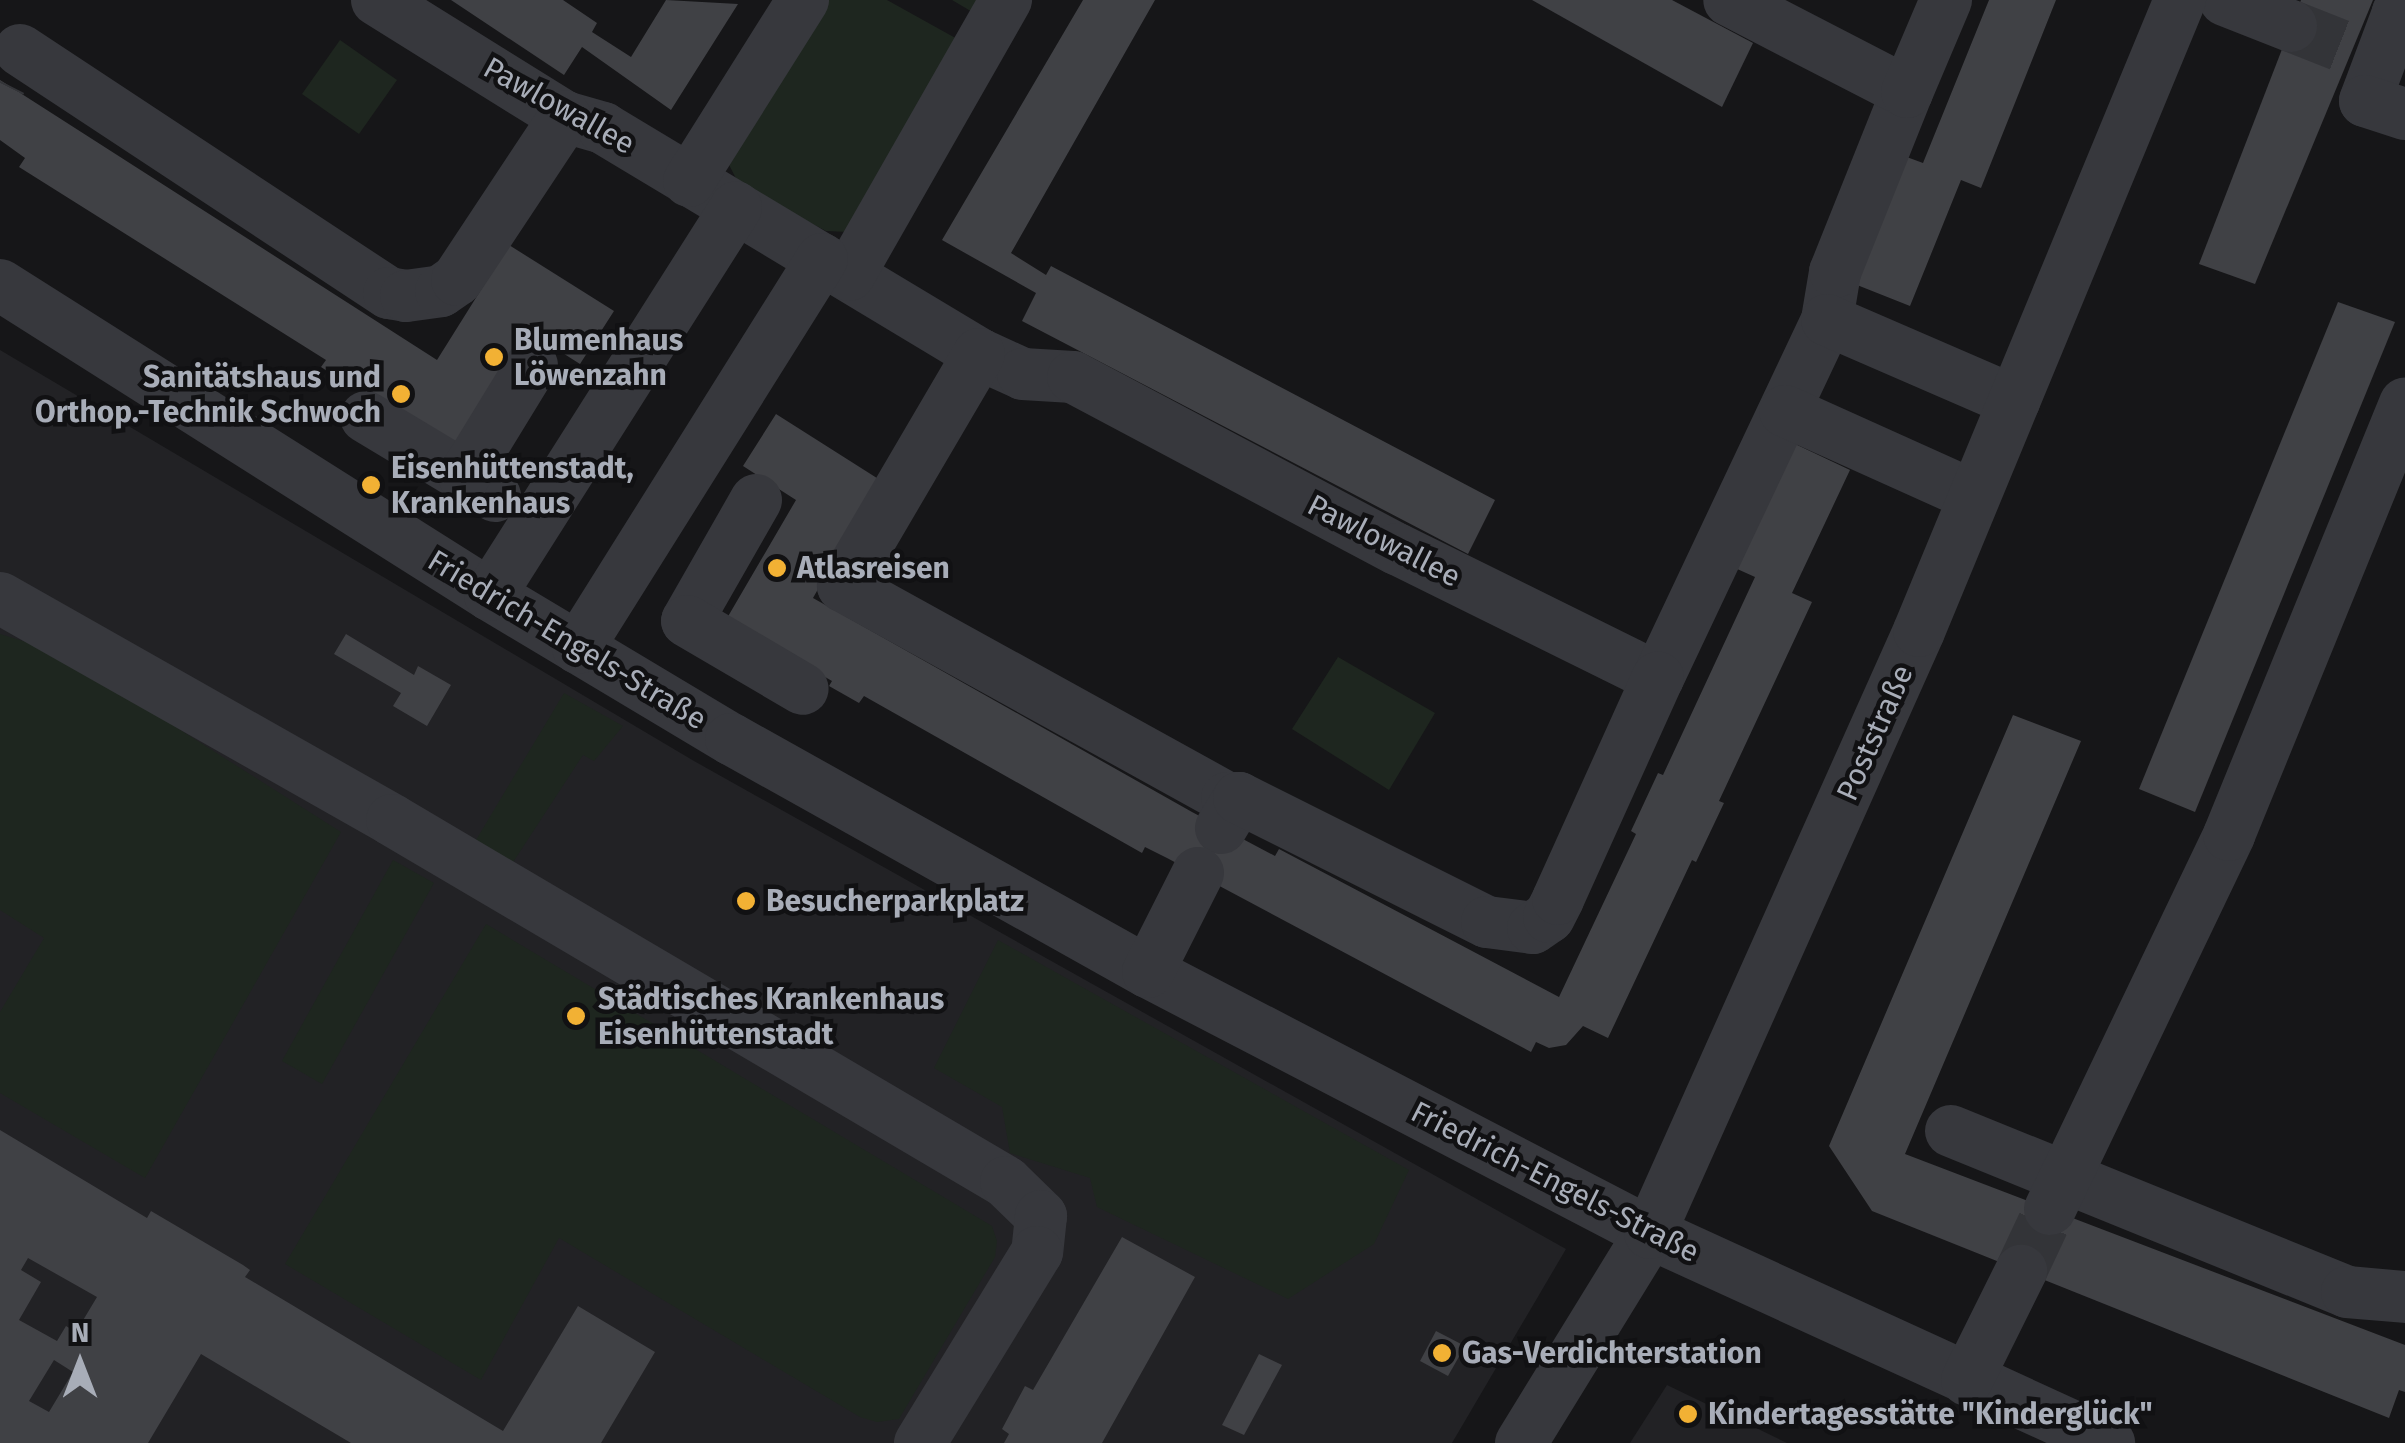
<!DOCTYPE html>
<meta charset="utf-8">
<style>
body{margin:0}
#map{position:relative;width:2405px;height:1443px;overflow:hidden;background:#161618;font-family:"Fira Sans",sans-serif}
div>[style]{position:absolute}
.built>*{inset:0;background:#222225}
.green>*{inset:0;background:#1e261f}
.building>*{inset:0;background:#404145}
.minor-tunnel>*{height:52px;margin-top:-26px;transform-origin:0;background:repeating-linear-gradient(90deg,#333438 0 52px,transparent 0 78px)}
.minor>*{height:52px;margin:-26px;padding:0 26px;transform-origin:26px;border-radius:26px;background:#37383d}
.dots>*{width:28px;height:28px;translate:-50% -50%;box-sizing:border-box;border:5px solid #111113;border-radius:50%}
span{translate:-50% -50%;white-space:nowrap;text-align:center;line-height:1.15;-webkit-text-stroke:9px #111113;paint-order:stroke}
.street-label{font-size:30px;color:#a8adb8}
.poi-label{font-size:30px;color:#a8adb8;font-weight:700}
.left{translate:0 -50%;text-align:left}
.right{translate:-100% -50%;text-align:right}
.north{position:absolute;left:30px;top:1313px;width:100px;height:100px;-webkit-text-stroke:8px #111113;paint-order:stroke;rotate:0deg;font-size:28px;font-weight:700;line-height:40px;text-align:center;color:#a8adb8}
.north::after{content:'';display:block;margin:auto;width:35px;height:45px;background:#a8adb8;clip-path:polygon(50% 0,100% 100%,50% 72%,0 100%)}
</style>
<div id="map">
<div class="built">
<div style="clip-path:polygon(0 350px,694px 761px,1566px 1249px,1452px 1443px,0 1443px)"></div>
<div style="clip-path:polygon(1667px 1385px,1787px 1443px,1630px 1443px)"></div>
</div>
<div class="green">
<div style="clip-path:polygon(819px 0,887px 0,959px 40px,974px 13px,952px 0,987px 0,849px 232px,826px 231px,740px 186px,727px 161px)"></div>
<div style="clip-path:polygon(340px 40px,397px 80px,359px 134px,302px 94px)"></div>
<div style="clip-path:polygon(0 634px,56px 651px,341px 832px,145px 1178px,0 1093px,0 1012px,44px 938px,0 910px)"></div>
<div style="clip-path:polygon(1338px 657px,1435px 713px,1389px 790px,1292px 729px)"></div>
<div style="clip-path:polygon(564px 693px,623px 726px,594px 761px,583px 755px,508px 870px,473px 845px)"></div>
<div style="clip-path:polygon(393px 860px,434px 883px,322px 1084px,282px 1061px)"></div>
<div style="clip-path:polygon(486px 924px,992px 1226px,997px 1241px,995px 1257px,899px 1419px,877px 1422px,860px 1417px,559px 1238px,481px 1380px,285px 1264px)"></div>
<div style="clip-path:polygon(998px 940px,1409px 1170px,1374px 1244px,1288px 1299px,1097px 1207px,1090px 1178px,1010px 1153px,1002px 1107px,934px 1068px)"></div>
</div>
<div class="building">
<div style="clip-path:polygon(451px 0,563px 0,597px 23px,592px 32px,631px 57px,666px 0,738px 4px,671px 110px,582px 47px,564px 75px)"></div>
<div style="clip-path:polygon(1083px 0,1155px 0,1011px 253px,1046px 275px,1051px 266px,1495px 500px,1468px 554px,1022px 321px,1036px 293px,942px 240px)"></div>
<div style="clip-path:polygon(1532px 0,1672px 0,1753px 43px,1722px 107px)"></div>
<div style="clip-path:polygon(1989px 0,2056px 0,1981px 188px,1961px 180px,1910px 306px,1852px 283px,1904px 156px,1923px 163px)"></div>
<div style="clip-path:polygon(2301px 0,2373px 0,2255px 284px,2199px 264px)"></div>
<div style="clip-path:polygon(0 80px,437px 360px,509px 245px,614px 311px,580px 364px,528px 331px,454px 452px,428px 428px,353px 381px,350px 386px,321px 367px,326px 360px,19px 167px,25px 158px,0 140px)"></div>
<div style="clip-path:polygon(2338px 302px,2395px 322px,2195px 812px,2139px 789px)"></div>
<div style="clip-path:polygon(776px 414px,880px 480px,813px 598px,1192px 812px,1275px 856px,1279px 849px,1559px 997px,1636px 834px,1631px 831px,1658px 773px,1663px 775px,1755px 577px,1735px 568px,1793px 443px,1850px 470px,1792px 593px,1812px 602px,1719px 801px,1724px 803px,1696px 862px,1692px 860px,1608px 1038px,1583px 1026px,1566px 1045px,1549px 1048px,1536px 1042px,1531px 1052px,1167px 858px,1145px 847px,1142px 853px,864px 696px,859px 703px,829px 686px,832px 681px,756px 637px,723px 625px,796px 500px,743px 466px)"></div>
<div style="clip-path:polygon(346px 634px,414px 675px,418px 666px,451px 685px,427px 726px,393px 706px,401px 693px,334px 654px)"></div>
<div style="clip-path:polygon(2013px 715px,2081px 741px,1905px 1154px,2405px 1345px,2405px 1392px,2399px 1390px,2389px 1418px,1872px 1211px,1829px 1146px)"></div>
<div style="clip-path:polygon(evenodd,0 1130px,147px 1218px,151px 1211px,243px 1265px,250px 1270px,245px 1277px,503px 1431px,578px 1306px,655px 1352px,601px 1443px,351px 1443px,201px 1354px,148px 1443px,0 1443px,0 1130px,28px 1258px,97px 1297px,76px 1332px,66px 1326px,57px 1341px,19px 1320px,41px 1282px,21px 1270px,28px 1258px,0 1130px,54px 1360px,73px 1372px,49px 1412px,29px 1401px,54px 1360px)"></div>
<div style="clip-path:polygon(1122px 1237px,1195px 1277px,1102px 1443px,1004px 1443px,1009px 1434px,1002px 1429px,1025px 1386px,1033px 1390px)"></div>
<div style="clip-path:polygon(1436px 1331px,1465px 1346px,1448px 1376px,1420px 1361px)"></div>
<div style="clip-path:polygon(1259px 1354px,1282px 1365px,1244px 1435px,1222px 1425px)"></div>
</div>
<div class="minor-tunnel">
<div style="left:2291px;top:26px;width:66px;rotate:21.5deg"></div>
<div style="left:0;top:83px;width:2px;rotate:-63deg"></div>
<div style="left:2021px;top:1271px;width:68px;rotate:-64.9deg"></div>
</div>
<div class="minor">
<div style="left:377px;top:0;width:221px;rotate:31.9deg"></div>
<div style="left:565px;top:117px;width:40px;rotate:16deg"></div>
<div style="left:603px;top:128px;width:439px;rotate:31deg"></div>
<div style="left:979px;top:354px;width:48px;rotate:24.4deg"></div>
<div style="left:1023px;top:374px;width:50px;rotate:3.4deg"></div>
<div style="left:1073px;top:377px;width:367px;rotate:28deg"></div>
<div style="left:1397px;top:549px;width:291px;rotate:26.3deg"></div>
<div style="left:1658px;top:678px;width:396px;rotate:-64.7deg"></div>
<div style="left:1827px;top:320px;width:49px;rotate:-80.5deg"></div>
<div style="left:1835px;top:272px;width:194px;rotate:-68.2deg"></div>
<div style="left:1907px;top:92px;width:200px;rotate:-152.7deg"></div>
<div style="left:2225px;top:0;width:71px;rotate:21.5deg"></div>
<div style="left:2405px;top:16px;width:8px;rotate:-157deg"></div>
<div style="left:2398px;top:13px;width:94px;rotate:110.6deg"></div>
<div style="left:2365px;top:101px;width:42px;rotate:18deg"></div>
<div style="left:20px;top:50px;width:442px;rotate:33.4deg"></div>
<div style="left:389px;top:293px;width:17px;rotate:10deg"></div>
<div style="left:406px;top:296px;width:35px;rotate:-8deg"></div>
<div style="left:441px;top:291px;width:19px;rotate:-35deg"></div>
<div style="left:457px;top:280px;width:196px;rotate:-56.5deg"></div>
<div style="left:1907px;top:92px;width:100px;rotate:-67deg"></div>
<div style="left:689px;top:181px;width:214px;rotate:-57.8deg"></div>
<div style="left:849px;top:275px;width:317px;rotate:-60.3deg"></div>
<div style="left:0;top:285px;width:580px;rotate:32.32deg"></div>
<div style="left:490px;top:595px;width:281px;rotate:30.9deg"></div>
<div style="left:731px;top:739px;width:478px;rotate:29.2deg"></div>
<div style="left:1148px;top:972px;width:566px;rotate:27.47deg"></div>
<div style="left:1650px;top:1233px;width:505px;rotate:24.58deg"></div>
<div style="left:1827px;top:320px;width:204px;rotate:23.4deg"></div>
<div style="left:979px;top:354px;width:269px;rotate:120.4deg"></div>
<div style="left:843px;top:586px;width:439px;rotate:28.9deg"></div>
<div style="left:1227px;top:798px;width:12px"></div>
<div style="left:1239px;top:798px;width:35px;rotate:121deg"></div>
<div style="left:1785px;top:411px;width:207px;rotate:24.2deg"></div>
<div style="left:366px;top:417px;width:114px;rotate:31deg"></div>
<div style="left:495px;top:496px;width:37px;rotate:-147deg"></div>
<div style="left:464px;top:476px;width:130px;rotate:-58.5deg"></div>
<div style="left:756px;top:500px;width:139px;rotate:119.7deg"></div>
<div style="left:687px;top:621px;width:134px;rotate:30.4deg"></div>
<div style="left:490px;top:595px;width:459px;rotate:-57.6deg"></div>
<div style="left:0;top:598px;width:450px;rotate:29.5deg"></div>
<div style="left:392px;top:820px;width:713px;rotate:30.52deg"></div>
<div style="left:1006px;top:1182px;width:49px;rotate:44.2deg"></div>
<div style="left:1041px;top:1216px;width:36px;rotate:96deg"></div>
<div style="left:1037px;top:1252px;width:224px;rotate:121.5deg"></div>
<div style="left:578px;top:648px;width:459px;rotate:-57.9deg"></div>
<div style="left:1239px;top:798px;width:277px;rotate:26.6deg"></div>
<div style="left:1487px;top:922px;width:46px;rotate:7.4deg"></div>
<div style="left:1533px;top:928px;width:19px;rotate:-35deg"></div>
<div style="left:1549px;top:917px;width:20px;rotate:-63deg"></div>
<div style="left:1558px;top:899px;width:243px;rotate:-65.7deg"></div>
<div style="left:1148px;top:972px;width:111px;rotate:-63.2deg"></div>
<div style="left:1951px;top:1131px;width:427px;rotate:22.1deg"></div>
<div style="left:2347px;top:1292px;width:58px;rotate:4.9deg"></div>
<div style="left:2050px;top:1209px;width:415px;rotate:-64.4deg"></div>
<div style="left:2229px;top:835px;width:466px;rotate:-67.8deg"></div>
<div style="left:1967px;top:1380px;width:122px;rotate:-63.6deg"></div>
<div style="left:1521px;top:1443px;width:246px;rotate:-58.4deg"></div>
<div style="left:1650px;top:1233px;width:659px;rotate:-65.92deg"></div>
<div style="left:1919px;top:631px;width:683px;rotate:-67.53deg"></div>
</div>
<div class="dots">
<div style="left:494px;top:357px;background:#f2b134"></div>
<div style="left:401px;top:394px;background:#f2b134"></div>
<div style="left:371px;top:485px;background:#f2b134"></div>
<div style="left:777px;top:568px;background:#f2b134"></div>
<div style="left:746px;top:901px;background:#f2b134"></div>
<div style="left:576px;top:1016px;background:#f2b134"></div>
<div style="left:1442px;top:1353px;background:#f2b134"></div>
<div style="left:1688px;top:1414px;background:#f2b134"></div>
</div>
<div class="street-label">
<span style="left:559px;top:106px;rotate:29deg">Pawlowallee</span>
<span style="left:1384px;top:541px;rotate:27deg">Pawlowallee</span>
<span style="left:567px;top:640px;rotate:31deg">Friedrich-Engels-Straße</span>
<span style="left:1875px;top:733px;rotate:-66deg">Poststraße</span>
<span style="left:1555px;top:1182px;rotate:27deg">Friedrich-Engels-Straße</span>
</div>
<div class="poi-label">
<span class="left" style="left:514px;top:357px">Blumenhaus<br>Löwenzahn</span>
<span class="right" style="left:381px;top:394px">Sanitätshaus und<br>Orthop.-Technik Schwoch</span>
<span class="left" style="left:391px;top:485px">Eisenhüttenstadt,<br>Krankenhaus</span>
<span class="left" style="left:797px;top:568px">Atlasreisen</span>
<span class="left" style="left:766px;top:901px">Besucherparkplatz</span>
<span class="left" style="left:598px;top:1016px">Städtisches Krankenhaus<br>Eisenhüttenstadt</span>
<span class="left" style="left:1462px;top:1353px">Gas-Verdichterstation</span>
<span class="left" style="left:1708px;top:1414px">Kindertagesstätte "Kinderglück"</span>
</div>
<div class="north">N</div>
</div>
